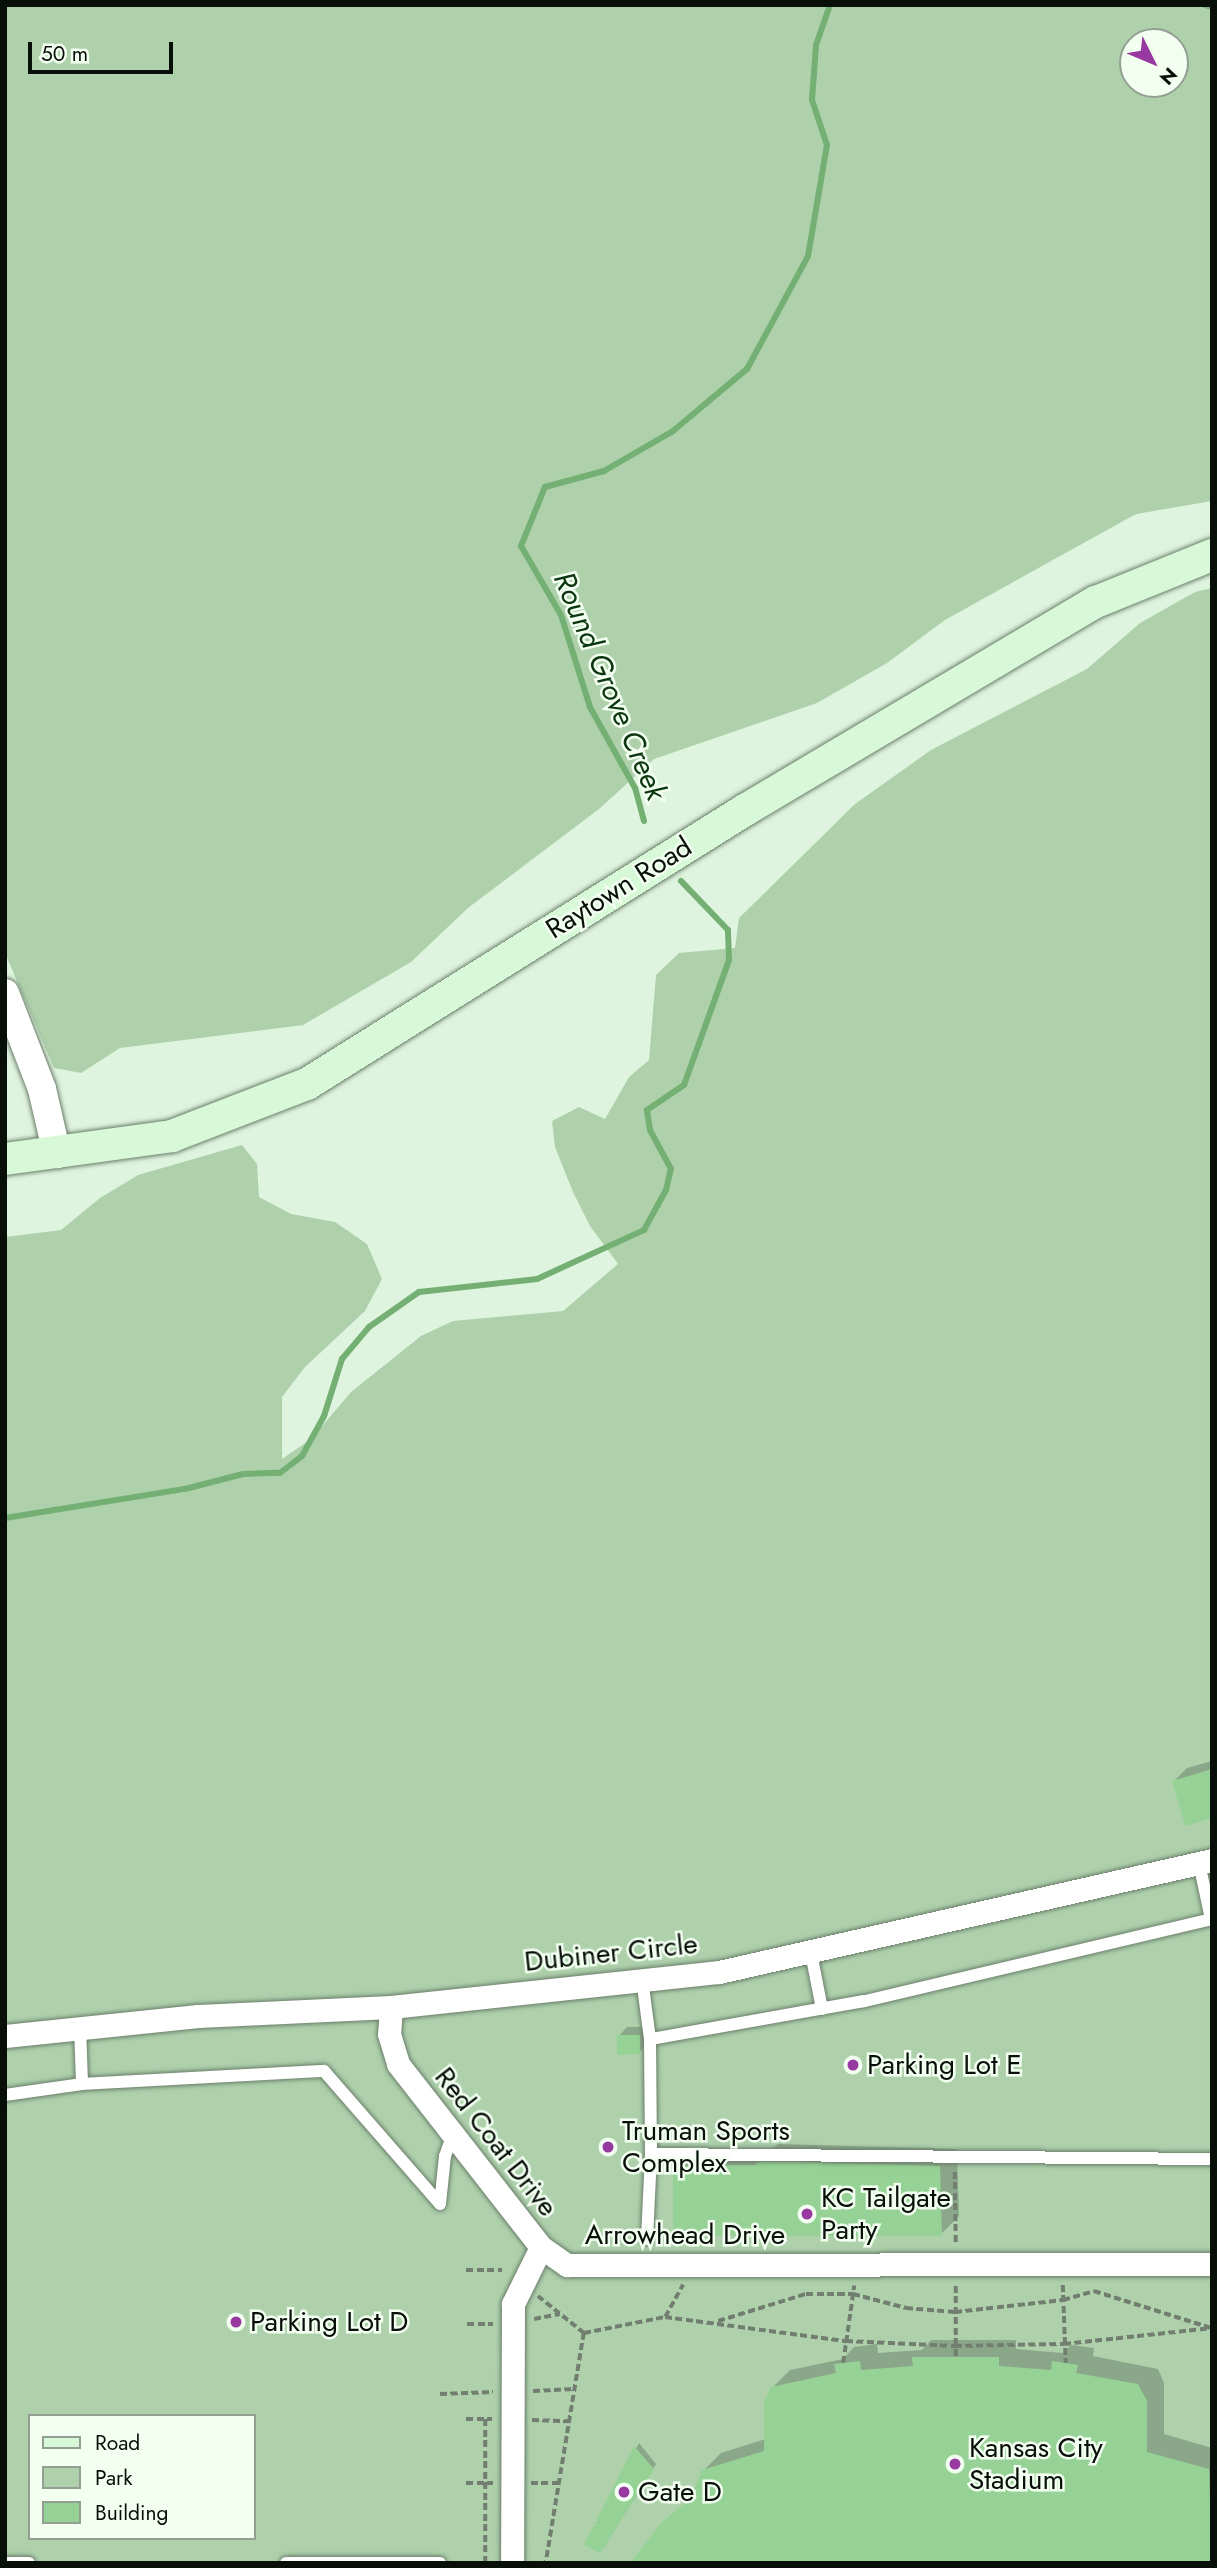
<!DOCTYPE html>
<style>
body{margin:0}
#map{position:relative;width:1217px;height:2568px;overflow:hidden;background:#dff4de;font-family:Jost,sans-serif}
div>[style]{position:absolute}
.green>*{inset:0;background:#aed1ac}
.shadow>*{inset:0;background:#0003}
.stream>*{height:6px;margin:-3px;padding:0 3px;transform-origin:3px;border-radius:3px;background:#74af74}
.building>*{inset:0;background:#96d295}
.path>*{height:3.5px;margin-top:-1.75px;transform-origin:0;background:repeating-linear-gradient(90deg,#717e70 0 7px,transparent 0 10.5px)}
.roads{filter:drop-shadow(0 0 2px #6b7e6a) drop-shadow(0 0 2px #6b7e6a)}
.service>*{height:12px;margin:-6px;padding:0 6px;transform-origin:6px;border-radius:6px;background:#fff}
.minor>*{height:23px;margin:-11.5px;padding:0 11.5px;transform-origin:11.5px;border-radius:11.5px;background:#fff}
.tertiary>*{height:28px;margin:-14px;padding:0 14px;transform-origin:14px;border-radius:14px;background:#fff}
.secondary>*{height:32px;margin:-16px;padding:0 16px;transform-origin:16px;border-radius:16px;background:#d8f9d8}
.dots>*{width:19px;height:19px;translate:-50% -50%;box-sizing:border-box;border:4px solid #f2fff1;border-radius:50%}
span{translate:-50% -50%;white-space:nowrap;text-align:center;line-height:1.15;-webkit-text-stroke:5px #f2fff1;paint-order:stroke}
.street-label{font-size:28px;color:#080f08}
.poi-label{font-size:28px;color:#080f08}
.left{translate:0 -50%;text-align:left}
.water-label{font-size:30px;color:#0b360e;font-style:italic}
.frame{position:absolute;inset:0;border:7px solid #080f08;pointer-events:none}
.legend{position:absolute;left:28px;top:2414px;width:228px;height:126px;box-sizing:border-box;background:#f2fff1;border:2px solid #949f94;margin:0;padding:9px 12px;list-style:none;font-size:21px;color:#080f08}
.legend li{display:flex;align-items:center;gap:14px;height:35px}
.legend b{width:35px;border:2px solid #949f94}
.north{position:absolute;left:1119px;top:28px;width:70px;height:70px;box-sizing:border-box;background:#f2fff1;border:2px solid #949f94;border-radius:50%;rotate:133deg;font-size:19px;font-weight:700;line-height:28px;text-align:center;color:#080f08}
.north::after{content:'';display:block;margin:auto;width:24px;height:32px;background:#9839a1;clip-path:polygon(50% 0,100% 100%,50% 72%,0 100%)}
.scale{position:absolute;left:28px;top:42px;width:145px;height:32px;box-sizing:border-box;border:4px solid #080f08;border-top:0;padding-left:9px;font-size:21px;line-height:24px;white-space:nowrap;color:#080f08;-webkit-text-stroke:5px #f2fff1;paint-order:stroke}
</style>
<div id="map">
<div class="green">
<div style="clip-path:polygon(evenodd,5px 5px,1212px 5px,1212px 501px,1136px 514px,945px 620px,887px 663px,817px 703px,654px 759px,599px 809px,468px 908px,411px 962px,303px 1025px,120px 1048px,81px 1073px,54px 1068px,5px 953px,5px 5px,1133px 42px,1175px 42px,1175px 84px,1133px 84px,1133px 42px)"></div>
<div style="clip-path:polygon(evenodd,1212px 588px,1212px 2563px,5px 2563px,5px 1237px,61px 1230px,100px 1198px,138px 1175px,242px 1145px,257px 1164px,259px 1197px,291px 1214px,335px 1222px,367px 1244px,382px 1279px,365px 1311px,305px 1367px,282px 1397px,282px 1459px,311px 1439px,351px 1392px,421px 1336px,453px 1321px,563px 1311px,618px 1264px,590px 1226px,573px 1192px,555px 1147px,552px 1121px,579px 1107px,605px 1119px,629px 1077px,649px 1060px,656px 975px,679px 953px,735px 948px,739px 918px,855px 804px,931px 750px,1087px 669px,1140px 623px,1195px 592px,1212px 588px,30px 2416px,254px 2416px,254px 2538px,30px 2538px,30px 2416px)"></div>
</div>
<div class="shadow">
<div style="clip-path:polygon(1212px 1761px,1212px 1817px,1174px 1781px,1187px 1768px)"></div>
<div style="clip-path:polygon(627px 2027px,647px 2027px,648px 2044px,639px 2052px,619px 2036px)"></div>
<div style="clip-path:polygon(778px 2144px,957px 2149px,959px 2216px,941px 2234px,675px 2166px,692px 2149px,773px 2148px)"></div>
<div style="clip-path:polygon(931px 2340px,1016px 2340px,1016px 2349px,1063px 2353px,1071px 2345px,1094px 2348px,1093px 2356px,1158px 2369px,1164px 2383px,1164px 2434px,1212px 2448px,1212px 2563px,632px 2563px,646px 2542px,693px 2497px,703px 2471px,721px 2453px,766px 2439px,772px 2388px,790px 2370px,843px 2359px,854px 2347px,877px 2344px,878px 2353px,922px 2350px)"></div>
<div style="clip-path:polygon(639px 2443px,656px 2464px,604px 2547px,587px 2544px)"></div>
</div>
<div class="stream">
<div style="left:1205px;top:5px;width:7px;rotate:16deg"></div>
<div style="left:644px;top:821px;width:34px;rotate:-105deg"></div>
<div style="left:635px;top:788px;width:93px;rotate:-119.1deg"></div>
<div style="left:590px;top:707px;width:96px;rotate:-107.5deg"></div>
<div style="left:561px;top:615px;width:80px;rotate:-120.1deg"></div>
<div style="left:521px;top:546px;width:64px;rotate:-67.9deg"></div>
<div style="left:545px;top:487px;width:61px;rotate:-15.2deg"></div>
<div style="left:604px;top:471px;width:80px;rotate:-30.1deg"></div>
<div style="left:673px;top:431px;width:97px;rotate:-40deg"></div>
<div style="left:747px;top:369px;width:128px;rotate:-61.6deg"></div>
<div style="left:808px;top:256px;width:113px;rotate:-80.3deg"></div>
<div style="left:827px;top:145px;width:47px;rotate:-108.4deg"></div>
<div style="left:812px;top:100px;width:55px;rotate:-85.8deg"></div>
<div style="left:816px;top:45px;width:42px;rotate:-70.7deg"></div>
<div style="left:5px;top:1518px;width:182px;rotate:-9.2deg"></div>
<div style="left:185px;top:1489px;width:60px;rotate:-14.5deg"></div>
<div style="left:243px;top:1474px;width:37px;rotate:-2deg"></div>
<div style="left:280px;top:1473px;width:28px;rotate:-38deg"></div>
<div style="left:302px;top:1456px;width:46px;rotate:-61.2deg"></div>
<div style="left:324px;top:1416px;width:60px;rotate:-72.5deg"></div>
<div style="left:342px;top:1359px;width:42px;rotate:-49.8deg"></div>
<div style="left:369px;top:1327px;width:61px;rotate:-35deg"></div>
<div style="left:419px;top:1292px;width:119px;rotate:-6.3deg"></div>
<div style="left:537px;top:1279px;width:118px;rotate:-24.6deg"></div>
<div style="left:644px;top:1230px;width:46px;rotate:-61.2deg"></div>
<div style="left:666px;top:1190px;width:22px;rotate:-77deg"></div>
<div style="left:671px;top:1169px;width:44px;rotate:-118.3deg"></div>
<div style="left:650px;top:1130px;width:20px;rotate:-99deg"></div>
<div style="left:647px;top:1110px;width:45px;rotate:-34deg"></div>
<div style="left:684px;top:1085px;width:133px;rotate:-70.2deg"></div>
<div style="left:729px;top:960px;width:30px;rotate:-92deg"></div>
<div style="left:728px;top:930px;width:68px;rotate:-133.8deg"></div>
</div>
<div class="building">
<div style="clip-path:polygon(1212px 1769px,1212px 1818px,1185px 1826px,1172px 1781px)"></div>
<div style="clip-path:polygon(617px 2035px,640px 2035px,640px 2054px,617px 2055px)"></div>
<div style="clip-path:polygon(759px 2161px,940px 2166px,942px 2236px,673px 2236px,673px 2166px,755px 2165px)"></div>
<div style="clip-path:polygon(912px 2357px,999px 2357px,999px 2366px,1051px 2370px,1052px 2361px,1078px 2365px,1076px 2373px,1138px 2384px,1147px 2401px,1147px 2452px,1209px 2469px,1212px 2563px,630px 2563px,662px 2522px,691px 2498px,702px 2470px,764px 2451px,764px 2402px,771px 2387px,836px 2373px,834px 2364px,860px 2361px,861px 2370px,913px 2366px)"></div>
<div style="clip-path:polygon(634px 2446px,654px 2469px,600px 2553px,584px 2545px,596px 2521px,600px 2523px,597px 2519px)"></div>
</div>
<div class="path">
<div style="left:955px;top:2172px;width:73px;rotate:89.2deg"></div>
<div style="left:466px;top:2270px;width:36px"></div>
<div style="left:1063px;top:2285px;width:78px;rotate:87.8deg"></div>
<div style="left:956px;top:2286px;width:71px;rotate:90deg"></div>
<div style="left:538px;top:2296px;width:59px;rotate:38.8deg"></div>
<div style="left:584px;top:2333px;width:233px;rotate:99.4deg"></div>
<div style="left:665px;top:2317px;width:37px;rotate:-61deg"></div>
<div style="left:534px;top:2319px;width:26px;rotate:-11deg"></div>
<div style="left:718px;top:2321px;width:92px;rotate:-17.1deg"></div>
<div style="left:806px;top:2294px;width:47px"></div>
<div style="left:853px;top:2294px;width:55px;rotate:14.8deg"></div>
<div style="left:906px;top:2308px;width:49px;rotate:4.7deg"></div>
<div style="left:955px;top:2312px;width:109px;rotate:-6.3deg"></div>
<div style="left:1063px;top:2300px;width:32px;rotate:-16deg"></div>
<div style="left:1094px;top:2291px;width:123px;rotate:17.5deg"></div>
<div style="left:467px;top:2324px;width:26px"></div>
<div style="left:584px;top:2333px;width:83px;rotate:-11.2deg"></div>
<div style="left:665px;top:2317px;width:183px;rotate:7.6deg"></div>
<div style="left:846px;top:2341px;width:109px;rotate:2.6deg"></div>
<div style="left:955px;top:2346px;width:109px;rotate:-1.1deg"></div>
<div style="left:1064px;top:2344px;width:149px;rotate:-6.2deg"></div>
<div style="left:843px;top:2363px;width:78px;rotate:-81.9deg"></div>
<div style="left:533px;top:2391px;width:41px;rotate:-2.8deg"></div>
<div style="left:440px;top:2394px;width:53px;rotate:-2.2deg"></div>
<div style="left:466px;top:2419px;width:26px"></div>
<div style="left:532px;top:2420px;width:37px;rotate:2deg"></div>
<div style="left:466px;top:2483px;width:27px"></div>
<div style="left:531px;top:2483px;width:28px"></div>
<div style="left:485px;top:2563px;width:144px;rotate:-90deg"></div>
</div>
<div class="roads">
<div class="service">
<div style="left:1199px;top:1863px;width:57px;rotate:77.9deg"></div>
<div style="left:1212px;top:1919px;width:358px;rotate:166.7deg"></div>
<div style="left:864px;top:2001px;width:217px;rotate:169.9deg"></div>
<div style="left:650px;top:2039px;width:115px;rotate:89.5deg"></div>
<div style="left:651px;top:2154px;width:561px;rotate:0.51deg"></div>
<div style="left:811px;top:1953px;width:57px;rotate:78.9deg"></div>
<div style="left:642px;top:1979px;width:61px;rotate:82.4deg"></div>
<div style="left:80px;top:2026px;width:58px;rotate:88deg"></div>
<div style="left:5px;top:2095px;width:78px;rotate:-8.1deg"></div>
<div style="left:82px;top:2084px;width:242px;rotate:-3.1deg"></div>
<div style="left:324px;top:2071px;width:176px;rotate:48.9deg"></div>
<div style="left:440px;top:2204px;width:48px;rotate:-84.1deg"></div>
<div style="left:445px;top:2156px;width:23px;rotate:-70deg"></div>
<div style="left:647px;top:2239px;width:85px;rotate:-87.3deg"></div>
<div style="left:5px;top:2563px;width:24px"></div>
<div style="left:286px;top:2563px;width:154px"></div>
</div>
<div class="minor">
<div style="left:391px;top:2007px;width:27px;rotate:94deg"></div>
<div style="left:389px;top:2034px;width:31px;rotate:73deg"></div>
<div style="left:398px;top:2064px;width:232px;rotate:52deg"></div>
<div style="left:541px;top:2247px;width:64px;rotate:116.2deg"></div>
<div style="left:513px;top:2304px;width:259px;rotate:90.2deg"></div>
<div style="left:5px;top:2036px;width:194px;rotate:-5.9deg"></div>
<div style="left:198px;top:2016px;width:193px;rotate:-2.7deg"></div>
<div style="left:391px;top:2007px;width:330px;rotate:-6.1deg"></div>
<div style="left:719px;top:1972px;width:506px;rotate:-12.8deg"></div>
<div style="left:541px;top:2247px;width:32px;rotate:35deg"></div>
<div style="left:567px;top:2265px;width:645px;rotate:-0.09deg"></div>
</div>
<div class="tertiary">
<div style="left:5px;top:993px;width:103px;rotate:68.9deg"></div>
<div style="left:42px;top:1089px;width:67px;rotate:77deg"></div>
</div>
<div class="secondary">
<div style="left:5px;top:1159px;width:169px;rotate:-7.8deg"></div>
<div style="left:172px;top:1136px;width:145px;rotate:-21.1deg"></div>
<div style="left:307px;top:1084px;width:517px;rotate:-32.03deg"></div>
<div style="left:745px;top:810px;width:408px;rotate:-30.7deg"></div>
<div style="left:1096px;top:602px;width:125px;rotate:-22.1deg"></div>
</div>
</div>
<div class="dots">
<div style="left:853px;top:2065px;background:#9839a1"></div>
<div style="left:608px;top:2147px;background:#9839a1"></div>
<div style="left:807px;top:2214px;background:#9839a1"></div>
<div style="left:236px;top:2322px;background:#9839a1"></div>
<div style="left:955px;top:2464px;background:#9839a1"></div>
<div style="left:624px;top:2492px;background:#9839a1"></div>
</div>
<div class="street-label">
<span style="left:619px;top:888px;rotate:-32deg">Raytown Road</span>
<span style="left:611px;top:1953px;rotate:-6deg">Dubiner Circle</span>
<span style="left:496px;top:2142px;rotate:52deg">Red Coat Drive</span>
<span style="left:685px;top:2235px">Arrowhead Drive</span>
</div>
<div class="poi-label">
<span class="left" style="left:867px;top:2065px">Parking Lot E</span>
<span class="left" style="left:622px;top:2147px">Truman Sports<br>Complex</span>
<span class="left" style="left:821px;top:2214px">KC Tailgate<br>Party</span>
<span class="left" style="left:250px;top:2322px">Parking Lot D</span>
<span class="left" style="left:969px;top:2464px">Kansas City<br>Stadium</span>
<span class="left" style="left:638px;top:2492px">Gate D</span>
</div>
<div class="water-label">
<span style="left:610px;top:686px;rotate:67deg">Round Grove Creek</span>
</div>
<div class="frame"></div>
<ul class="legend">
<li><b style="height:9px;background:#d8f9d8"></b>Road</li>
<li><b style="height:19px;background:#aed1ac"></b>Park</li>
<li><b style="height:19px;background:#96d295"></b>Building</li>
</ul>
<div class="north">N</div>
<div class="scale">50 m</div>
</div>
